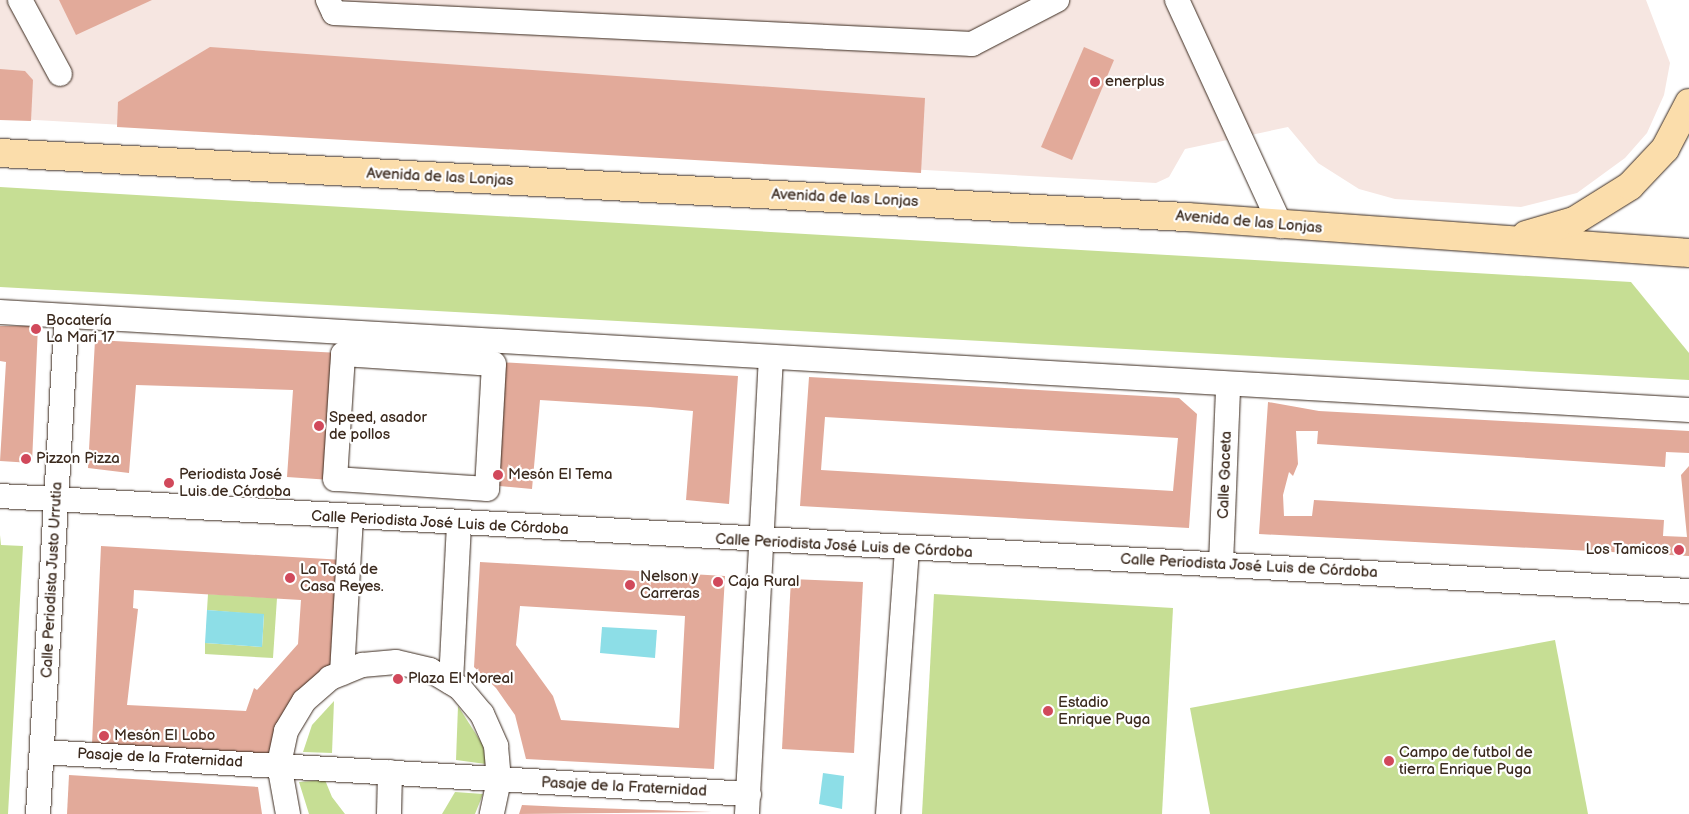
<!DOCTYPE html>
<meta charset="utf-8">
<style>
body{margin:0}
#map{position:relative;width:1689px;height:814px;overflow:hidden;background:#fff;font-family:"Balsamiq Sans",sans-serif}
div>[style]{position:absolute}
.built>*{inset:0;background:#f6e6e1}
.green>*{inset:0;background:#c6de94}
.water>*{inset:0;background:#8ddee7}
.building>*{inset:0;background:#e2aa9a}
.roads{filter:drop-shadow(0 0 1px #3b2a1e) drop-shadow(0 0 1px #3b2a1e)}
.minor>*{height:24px;margin:-12px;padding:0 12px;transform-origin:12px;border-radius:12px;background:#fff}
.major>*{height:28px;margin:-14px;padding:0 14px;transform-origin:14px;border-radius:14px;background:#fbddab}
.dots>*{width:14px;height:14px;translate:-50% -50%;box-sizing:border-box;border:2px solid #fff;border-radius:50%}
span{translate:-50% -50%;white-space:nowrap;text-align:center;line-height:1.15;-webkit-text-stroke:4.5px #fff;paint-order:stroke}
.poi-label{font-size:15px;color:#3b2a1e}
.left{translate:0 -50%;text-align:left}
.right{translate:-100% -50%;text-align:right}
.street-label{font-size:15px;color:#3b2a1e}
</style>
<div id="map">
<div class="built">
<div style="clip-path:polygon(0 0,1646px 0,1670px 63px,1664px 95px,1647px 133px,1625px 158px,1577px 193px,1521px 207px,1395px 199px,1359px 189px,1318px 163px,1288px 127px,1185px 149px,1169px 177px,1156px 183px,0 118px)"></div>
</div>
<div class="green">
<div style="clip-path:polygon(0 187px,1631px 282px,1689px 353px,1689px 380px,0 287px)"></div>
<div style="clip-path:polygon(0 535px,1px 545px,23px 546px,8px 814px,0 814px)"></div>
<div style="clip-path:polygon(208px 594px,277px 598px,273px 658px,205px 654px,205px 643px,262px 647px,264px 615px,207px 610px)"></div>
<div style="clip-path:polygon(934px 594px,1173px 608px,1162px 814px,922px 814px)"></div>
<div style="clip-path:polygon(1555px 640px,1588px 814px,1210px 814px,1190px 708px)"></div>
<div style="clip-path:polygon(334px 701px,332px 753px,303px 752px,312px 725px)"></div>
<div style="clip-path:polygon(458px 706px,483px 745px,486px 764px,456px 760px)"></div>
<div style="clip-path:polygon(325px 780px,332px 797px,345px 814px,309px 814px,299px 782px)"></div>
<div style="clip-path:polygon(455px 792px,483px 794px,475px 814px,442px 814px)"></div>
</div>
<div class="water">
<div style="clip-path:polygon(207px 610px,264px 614px,262px 647px,205px 643px)"></div>
<div style="clip-path:polygon(602px 627px,657px 630px,655px 658px,600px 653px)"></div>
<div style="clip-path:polygon(823px 773px,844px 776px,842px 809px,819px 804px)"></div>
</div>
<div class="building">
<div style="clip-path:polygon(59px 0,152px 0,76px 35px)"></div>
<div style="clip-path:polygon(210px 47px,925px 98px,921px 173px,117px 127px,118px 102px)"></div>
<div style="clip-path:polygon(1084px 47px,1114px 60px,1072px 160px,1041px 147px)"></div>
<div style="clip-path:polygon(0 69px,25px 71px,33px 80px,31px 121px,0 120px)"></div>
<div style="clip-path:polygon(0 326px,38px 326px,32px 463px,0 461px,6px 362px,0 361px)"></div>
<div style="clip-path:polygon(95px 340px,340px 353px,331px 480px,287px 477px,293px 390px,136px 385px,129px 473px,88px 468px)"></div>
<div style="clip-path:polygon(498px 362px,738px 376px,729px 504px,686px 500px,693px 411px,650px 407px,540px 400px,532px 489px,489px 485px)"></div>
<div style="clip-path:polygon(evenodd,809px 377px,1179px 398px,1197px 414px,1189px 528px,800px 506px,809px 377px,825px 417px,1178px 438px,1173px 491px,821px 470px,825px 417px)"></div>
<div style="clip-path:polygon(1268px 402px,1319px 411px,1689px 431px,1689px 453px,1666px 452px,1665px 467px,1317px 444px,1318px 431px,1296px 431px,1298px 464px,1293px 476px,1289px 472px,1283px 495px,1284px 516px,1312px 516px,1314px 500px,1664px 520px,1663px 536px,1687px 537px,1681px 475px,1689px 466px,1689px 556px,1259px 534px)"></div>
<div style="clip-path:polygon(evenodd,101px 546px,344px 560px,338px 665px,274px 756px,92px 744px,101px 546px,134px 590px,301px 600px,298px 644px,257px 690px,254px 688px,246px 711px,127px 705px,138px 609px,133px 608px,134px 590px)"></div>
<div style="clip-path:polygon(evenodd,480px 562px,725px 576px,714px 769px,526px 759px,515px 715px,496px 688px,474px 667px,480px 562px,520px 606px,685px 616px,679px 728px,561px 720px,553px 696px,516px 645px,520px 606px)"></div>
<div style="clip-path:polygon(791px 579px,863px 582px,854px 753px,782px 749px)"></div>
<div style="clip-path:polygon(69px 775px,258px 787px,262px 814px,67px 814px)"></div>
<div style="clip-path:polygon(522px 805px,564px 807px,712px 812px,519px 814px)"></div>
</div>
<div class="roads">
<div class="minor">
<div style="left:20px;top:0;width:84px;rotate:61.6deg"></div>
<div style="left:328px;top:0;width:14px;rotate:65deg"></div>
<div style="left:334px;top:13px;width:639px;rotate:2.78deg"></div>
<div style="left:972px;top:44px;width:96px;rotate:-27.4deg"></div>
<div style="left:1177px;top:0;width:249px;rotate:65.3deg"></div>
<div style="left:0;top:312px;width:1692px;rotate:3.32deg"></div>
<div style="left:343px;top:354px;width:151px;rotate:3.8deg"></div>
<div style="left:494px;top:364px;width:125px;rotate:93.2deg"></div>
<div style="left:487px;top:489px;width:152px;rotate:-176.2deg"></div>
<div style="left:335px;top:479px;width:125px;rotate:-86.3deg"></div>
<div style="left:0;top:496px;width:1692px;rotate:3.22deg"></div>
<div style="left:1221px;top:564px;width:178px;rotate:-87.7deg"></div>
<div style="left:342px;top:673px;width:156px;rotate:-86.7deg"></div>
<div style="left:451px;top:682px;width:158px;rotate:-87.1deg"></div>
<div style="left:42px;top:752px;width:708px;rotate:3.4deg"></div>
<div style="left:38px;top:814px;width:499px;rotate:-86.7deg"></div>
<div style="left:288px;top:814px;width:51px;rotate:-100.2deg"></div>
<div style="left:279px;top:764px;width:34px;rotate:-78deg"></div>
<div style="left:286px;top:731px;width:35px;rotate:-59deg"></div>
<div style="left:304px;top:701px;width:35px;rotate:-41deg"></div>
<div style="left:330px;top:678px;width:35px;rotate:-22deg"></div>
<div style="left:362px;top:665px;width:34px;rotate:-5deg"></div>
<div style="left:396px;top:662px;width:35px;rotate:13deg"></div>
<div style="left:430px;top:670px;width:35px;rotate:31deg"></div>
<div style="left:460px;top:688px;width:34px;rotate:50deg"></div>
<div style="left:482px;top:714px;width:35px;rotate:66deg"></div>
<div style="left:496px;top:746px;width:34px;rotate:85deg"></div>
<div style="left:499px;top:780px;width:35px;rotate:102deg"></div>
<div style="left:389px;top:814px;width:42px;rotate:-88.6deg"></div>
<div style="left:747px;top:814px;width:456px;rotate:-87deg"></div>
<div style="left:888px;top:814px;width:266px;rotate:-85.9deg"></div>
</div>
<div class="major">
<div style="left:0;top:153px;width:1189px;rotate:3.09deg"></div>
<div style="left:1187px;top:217px;width:503px;rotate:4.1deg"></div>
<div style="left:1526px;top:235px;width:50px;rotate:-16.3deg"></div>
<div style="left:1574px;top:221px;width:66px;rotate:-32deg"></div>
<div style="left:1630px;top:186px;width:51px;rotate:-46.6deg"></div>
<div style="left:1665px;top:149px;width:52px;rotate:-62.4deg"></div>
</div>
</div>
<div class="dots">
<div style="left:1095px;top:82px;background:#d1495b"></div>
<div style="left:36px;top:329px;background:#d1495b"></div>
<div style="left:319px;top:426px;background:#d1495b"></div>
<div style="left:26px;top:459px;background:#d1495b"></div>
<div style="left:498px;top:475px;background:#d1495b"></div>
<div style="left:169px;top:483px;background:#d1495b"></div>
<div style="left:1679px;top:550px;background:#d1495b"></div>
<div style="left:290px;top:578px;background:#d1495b"></div>
<div style="left:718px;top:582px;background:#d1495b"></div>
<div style="left:630px;top:585px;background:#d1495b"></div>
<div style="left:398px;top:679px;background:#d1495b"></div>
<div style="left:1048px;top:711px;background:#d1495b"></div>
<div style="left:104px;top:736px;background:#d1495b"></div>
<div style="left:1389px;top:761px;background:#d1495b"></div>
</div>
<div class="poi-label">
<span class="left" style="left:1105px;top:82px">enerplus</span>
<span class="left" style="left:46px;top:329px">Bocatería<br>La Mari 17</span>
<span class="left" style="left:329px;top:426px">Speed, asador<br>de pollos</span>
<span class="left" style="left:36px;top:459px">Pizzon Pizza</span>
<span class="left" style="left:179px;top:483px">Periodista José<br>Luis de Córdoba</span>
<span class="left" style="left:508px;top:475px">Mesón El Tema</span>
<span class="right" style="left:1669px;top:550px">Los Tamicos</span>
<span class="left" style="left:300px;top:578px">La Tostá de<br>Casa Reyes.</span>
<span class="left" style="left:640px;top:585px">Nelson y<br>Carreras</span>
<span class="left" style="left:728px;top:582px">Caja Rural</span>
<span class="left" style="left:408px;top:679px">Plaza El Moreal</span>
<span class="left" style="left:1058px;top:711px">Estadio<br>Enrique Puga</span>
<span class="left" style="left:114px;top:736px">Mesón El Lobo</span>
<span class="left" style="left:1399px;top:761px">Campo de futbol de<br>tierra Enrique Puga</span>
</div>
<div class="street-label">
<span style="left:440px;top:177px;rotate:3deg">Avenida de las Lonjas</span>
<span style="left:845px;top:198px;rotate:3deg">Avenida de las Lonjas</span>
<span style="left:1249px;top:222px;rotate:5deg">Avenida de las Lonjas</span>
<span style="left:1225px;top:475px;rotate:-88deg">Calle Gaceta</span>
<span style="left:440px;top:523px;rotate:3deg">Calle Periodista José Luis de Córdoba</span>
<span style="left:844px;top:546px;rotate:3deg">Calle Periodista José Luis de Córdoba</span>
<span style="left:1249px;top:566px;rotate:3deg">Calle Periodista José Luis de Córdoba</span>
<span style="left:52px;top:580px;rotate:-87deg">Calle Periodista Justo Urrutia</span>
<span style="left:160px;top:758px;rotate:3deg">Pasaje de la Fraternidad</span>
<span style="left:624px;top:787px;rotate:3deg">Pasaje de la Fraternidad</span>
</div>
</div>
